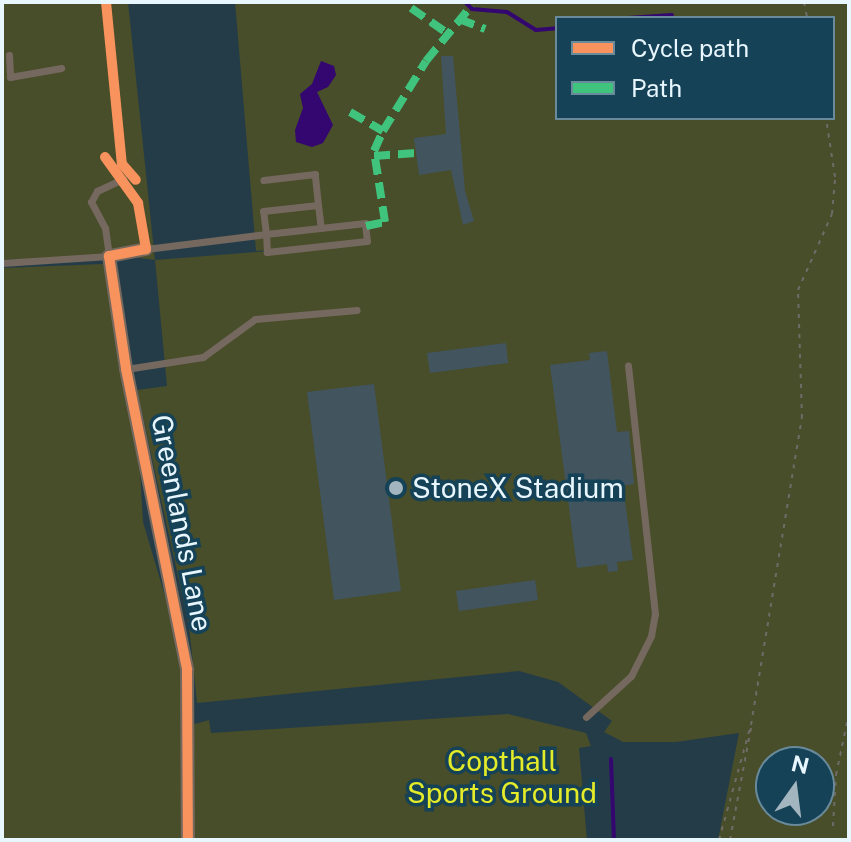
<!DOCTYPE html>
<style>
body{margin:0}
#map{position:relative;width:851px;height:842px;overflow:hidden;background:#243c48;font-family:"Public Sans",sans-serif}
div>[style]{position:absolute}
.green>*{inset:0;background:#484d2a}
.water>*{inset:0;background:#330670}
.stream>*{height:4px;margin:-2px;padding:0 2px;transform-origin:2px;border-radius:2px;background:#330670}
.building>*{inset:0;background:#42555f}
.path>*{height:2px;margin-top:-1px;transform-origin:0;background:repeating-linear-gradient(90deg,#6f6b67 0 4px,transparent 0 10px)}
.lane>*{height:7px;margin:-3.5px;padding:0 3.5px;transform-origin:3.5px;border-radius:3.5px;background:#75685e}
.street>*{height:14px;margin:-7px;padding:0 7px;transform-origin:7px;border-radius:7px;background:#75685e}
.quiet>*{height:8px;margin-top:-4px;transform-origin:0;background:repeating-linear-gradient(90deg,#40c37c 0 16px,transparent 0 24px)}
.cycleway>*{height:10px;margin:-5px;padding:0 5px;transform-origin:5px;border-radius:5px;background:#f8935d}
.dots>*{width:22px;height:22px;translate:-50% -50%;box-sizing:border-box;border:4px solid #154257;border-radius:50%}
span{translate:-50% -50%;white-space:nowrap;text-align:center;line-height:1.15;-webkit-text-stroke:7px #154257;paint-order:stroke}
.poi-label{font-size:28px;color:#e8f6fe}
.left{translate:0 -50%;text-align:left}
.street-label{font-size:28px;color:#e8f6fe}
.park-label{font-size:28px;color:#e4eb28}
.frame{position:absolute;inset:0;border:4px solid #e8f6fe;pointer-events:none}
.legend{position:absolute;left:555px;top:16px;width:280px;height:104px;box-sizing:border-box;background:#154257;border:2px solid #698a9a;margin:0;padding:10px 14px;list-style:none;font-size:24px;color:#e8f6fe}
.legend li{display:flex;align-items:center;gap:16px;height:40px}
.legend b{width:40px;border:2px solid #698a9a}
.north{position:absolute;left:755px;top:746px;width:80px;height:80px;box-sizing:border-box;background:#154257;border:2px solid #698a9a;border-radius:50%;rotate:14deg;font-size:22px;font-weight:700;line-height:32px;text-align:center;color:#e8f6fe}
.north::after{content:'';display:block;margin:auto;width:28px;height:36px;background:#a3b5be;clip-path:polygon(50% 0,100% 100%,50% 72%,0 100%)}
</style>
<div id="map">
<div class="green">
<div style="clip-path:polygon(evenodd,2px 2px,128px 2px,155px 260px,346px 245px,256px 251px,235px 2px,849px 2px,849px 840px,718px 840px,739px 733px,676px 742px,623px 742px,604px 732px,612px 721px,558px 682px,519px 671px,197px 703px,189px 626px,137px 390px,167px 386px,155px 260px,117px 255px,2px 260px,2px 2px,557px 18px,833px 18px,833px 118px,557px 118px,557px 18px,2px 2px,771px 762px,819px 762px,819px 810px,771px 810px,771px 762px)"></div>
<div style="clip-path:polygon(103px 264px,137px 417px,143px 522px,187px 670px,188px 716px,195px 724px,209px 720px,211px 733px,508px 714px,586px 733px,591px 746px,579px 748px,587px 840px,2px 840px,2px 268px)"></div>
</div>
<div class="water">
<div style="clip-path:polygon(321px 61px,334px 66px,336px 75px,328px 87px,317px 92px,333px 125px,323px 143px,312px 147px,296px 142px,295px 130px,303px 108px,300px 94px,312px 84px)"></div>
</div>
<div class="stream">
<div style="left:465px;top:2px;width:10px;rotate:45deg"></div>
<div style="left:472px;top:9px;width:35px;rotate:5deg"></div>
<div style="left:507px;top:12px;width:34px;rotate:32deg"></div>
<div style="left:536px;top:30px;width:21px;rotate:-5deg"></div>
<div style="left:628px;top:18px;width:44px;rotate:-3.9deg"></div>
<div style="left:611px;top:759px;width:81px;rotate:87.9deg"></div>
</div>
<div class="building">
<div style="clip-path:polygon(441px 56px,453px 56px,465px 191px,474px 221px,463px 225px,451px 170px,419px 175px,414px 138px,446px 134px)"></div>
<div style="clip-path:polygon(506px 343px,508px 363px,430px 373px,427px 353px)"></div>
<div style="clip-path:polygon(607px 351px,617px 432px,629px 431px,634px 484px,623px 486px,633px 560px,617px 562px,618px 571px,608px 572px,607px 564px,577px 568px,550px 365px,590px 360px,589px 353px)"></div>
<div style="clip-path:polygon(374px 384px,401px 591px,334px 600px,307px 392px)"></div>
<div style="clip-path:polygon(535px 580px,538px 600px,459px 611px,456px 591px)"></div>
</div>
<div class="path">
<div style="left:804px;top:2px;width:16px;rotate:79deg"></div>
<div style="left:833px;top:826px;width:51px;rotate:-86.6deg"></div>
<div style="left:836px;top:775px;width:63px;rotate:-78.2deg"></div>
<div style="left:719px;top:840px;width:119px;rotate:-74.5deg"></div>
<div style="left:751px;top:725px;width:311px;rotate:-80.6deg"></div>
<div style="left:802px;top:418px;width:128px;rotate:-91.8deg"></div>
<div style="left:798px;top:290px;width:83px;rotate:-65.9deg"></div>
<div style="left:832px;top:214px;width:37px;rotate:-85deg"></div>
<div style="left:835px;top:177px;width:60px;rotate:-98.7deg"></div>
<div style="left:730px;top:840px;width:114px;rotate:-79.4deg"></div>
</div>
<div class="lane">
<div style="left:9px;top:55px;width:22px;rotate:87deg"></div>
<div style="left:10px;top:77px;width:52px;rotate:-10deg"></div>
<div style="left:105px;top:157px;width:57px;rotate:54.3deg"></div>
<div style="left:138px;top:203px;width:47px;rotate:80.1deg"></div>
<div style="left:146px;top:249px;width:121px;rotate:-7.1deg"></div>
<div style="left:266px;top:234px;width:100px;rotate:-6.3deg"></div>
<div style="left:365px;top:223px;width:18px;rotate:84deg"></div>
<div style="left:367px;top:241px;width:101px;rotate:173.7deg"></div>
<div style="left:267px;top:252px;width:18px;rotate:-93deg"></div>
<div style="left:266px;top:234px;width:23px;rotate:-97deg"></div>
<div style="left:263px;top:211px;width:55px;rotate:-6.2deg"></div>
<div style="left:318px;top:205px;width:31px;rotate:-96deg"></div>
<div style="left:315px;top:174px;width:52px;rotate:173.4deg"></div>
<div style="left:318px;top:205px;width:23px;rotate:83deg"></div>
<div style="left:2px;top:263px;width:107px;rotate:-3.7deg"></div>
<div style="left:109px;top:256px;width:28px;rotate:-98deg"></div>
<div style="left:105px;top:228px;width:30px;rotate:-118deg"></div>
<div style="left:91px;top:202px;width:13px;rotate:-61deg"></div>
<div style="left:97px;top:191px;width:29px;rotate:-25deg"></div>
<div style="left:126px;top:369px;width:78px;rotate:-8.9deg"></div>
<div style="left:203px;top:357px;width:64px;rotate:-36.2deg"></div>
<div style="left:255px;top:319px;width:102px;rotate:-5deg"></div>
<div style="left:586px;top:717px;width:61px;rotate:-42.3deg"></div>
<div style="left:631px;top:676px;width:45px;rotate:-63.4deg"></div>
<div style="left:651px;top:636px;width:22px;rotate:-80deg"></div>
<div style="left:655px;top:614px;width:250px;rotate:-96.2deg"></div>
</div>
<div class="street">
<div style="left:146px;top:249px;width:38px;rotate:169deg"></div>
<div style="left:109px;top:256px;width:114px;rotate:81.4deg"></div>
<div style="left:126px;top:369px;width:307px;rotate:78.5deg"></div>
<div style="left:187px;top:670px;width:170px;rotate:89.7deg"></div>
</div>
<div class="quiet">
<div style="left:411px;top:8px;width:44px;rotate:34.8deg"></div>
<div style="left:459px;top:19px;width:28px;rotate:21deg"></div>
<div style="left:350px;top:112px;width:38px;rotate:30deg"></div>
<div style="left:374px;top:156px;width:42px;rotate:-4.1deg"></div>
<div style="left:366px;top:226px;width:19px;rotate:-12deg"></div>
<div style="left:385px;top:222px;width:72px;rotate:-98.8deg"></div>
<div style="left:374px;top:151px;width:22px;rotate:-66deg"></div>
<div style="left:383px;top:131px;width:82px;rotate:-58.4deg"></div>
<div style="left:426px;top:61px;width:72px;rotate:-50.6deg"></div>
</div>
<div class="cycleway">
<div style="left:106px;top:2px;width:163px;rotate:84.4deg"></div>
<div style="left:122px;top:164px;width:21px;rotate:49deg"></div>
<div style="left:105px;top:157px;width:57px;rotate:54.3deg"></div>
<div style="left:138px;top:203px;width:47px;rotate:80.1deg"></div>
<div style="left:146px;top:249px;width:38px;rotate:169deg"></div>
<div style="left:109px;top:256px;width:114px;rotate:81.4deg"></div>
<div style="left:126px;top:369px;width:307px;rotate:78.5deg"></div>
<div style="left:187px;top:670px;width:170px;rotate:89.7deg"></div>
</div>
<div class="dots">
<div style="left:396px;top:488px;background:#a3b5be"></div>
</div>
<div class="poi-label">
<span class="left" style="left:412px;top:488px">StoneX Stadium</span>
</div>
<div class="street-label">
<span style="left:182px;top:523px;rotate:79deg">Greenlands Lane</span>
</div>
<div class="park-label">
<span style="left:502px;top:777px">Copthall<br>Sports Ground</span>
</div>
<div class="frame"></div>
<ul class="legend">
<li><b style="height:10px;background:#f8935d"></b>Cycle path</li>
<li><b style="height:10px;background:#40c37c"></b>Path</li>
</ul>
<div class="north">N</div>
</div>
